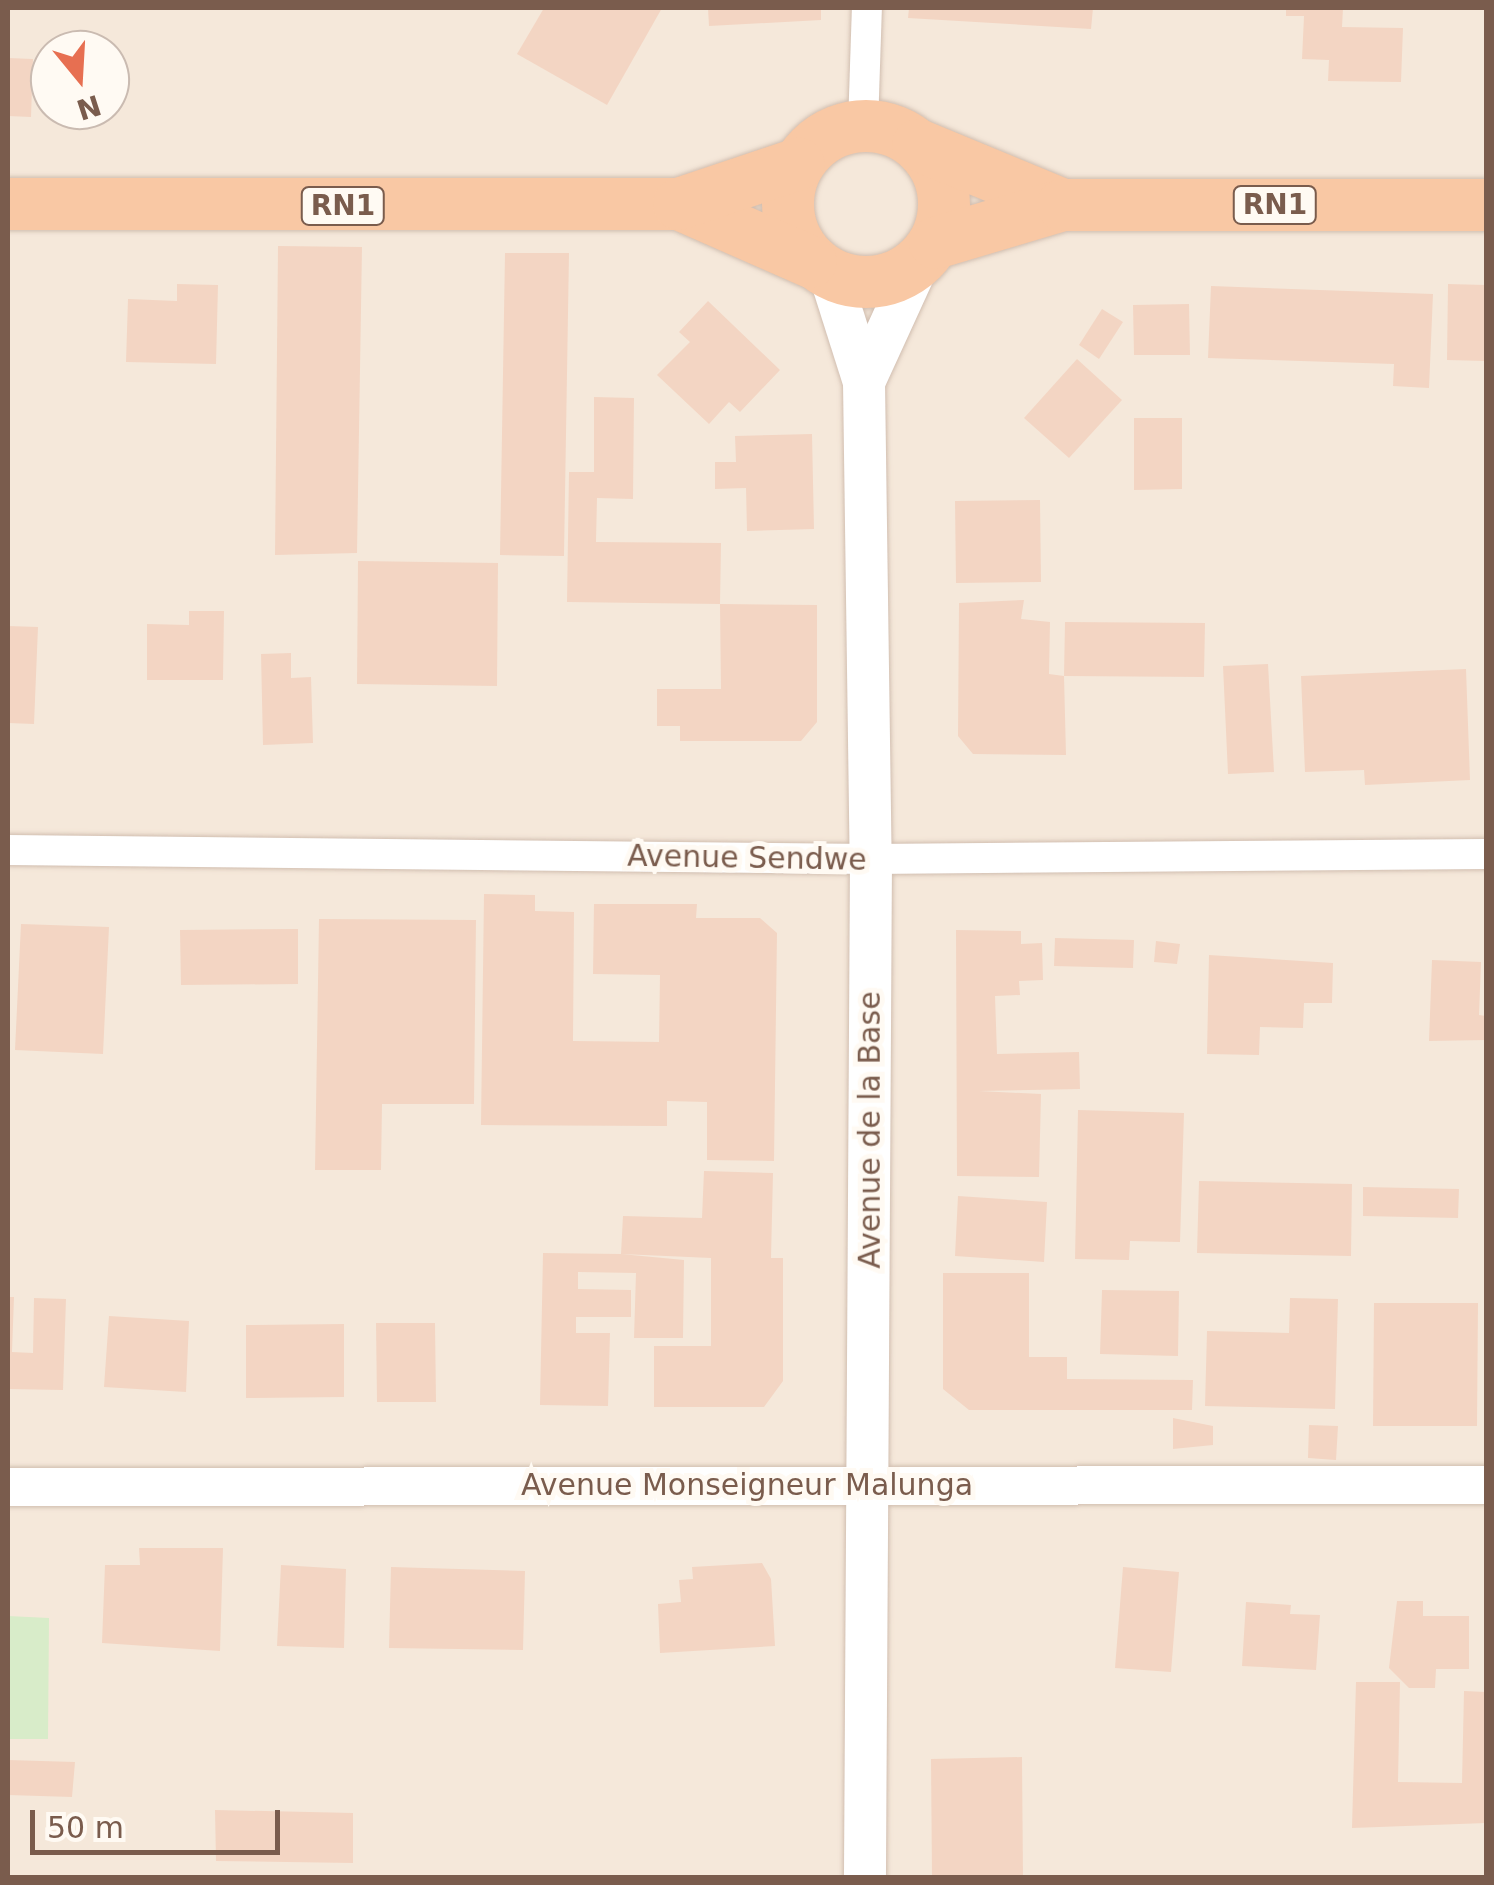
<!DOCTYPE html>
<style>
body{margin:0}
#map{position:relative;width:1494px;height:1885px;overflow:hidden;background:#fdf6ec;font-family:"DejaVu Sans",sans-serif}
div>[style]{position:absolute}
.residential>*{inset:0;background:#f5e8da}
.green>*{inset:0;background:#d8ecc9}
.building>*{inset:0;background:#f3d5c3}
.roads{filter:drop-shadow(0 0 2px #d1beb0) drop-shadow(0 0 2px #d1beb0)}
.minor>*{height:30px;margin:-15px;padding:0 15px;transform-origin:15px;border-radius:15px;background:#fff}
.tertiary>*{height:38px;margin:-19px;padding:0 19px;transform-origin:19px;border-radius:19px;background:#fff}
.secondary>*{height:42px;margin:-21px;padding:0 21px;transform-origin:21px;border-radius:21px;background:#fff}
.trunk>*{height:52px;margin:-26px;padding:0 26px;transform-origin:26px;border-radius:26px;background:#f9c8a4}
.trunk>.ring{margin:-26px;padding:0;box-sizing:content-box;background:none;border:52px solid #f9c8a4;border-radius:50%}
span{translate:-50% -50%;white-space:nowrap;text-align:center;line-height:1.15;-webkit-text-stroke:10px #fffaf3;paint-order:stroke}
.shield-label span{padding:2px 8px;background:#fffaf3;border:2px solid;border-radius:8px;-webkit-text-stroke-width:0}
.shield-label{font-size:28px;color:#7a5c4d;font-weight:700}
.street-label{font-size:30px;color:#7a5c4d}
.frame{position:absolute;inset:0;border:10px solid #7a5c4d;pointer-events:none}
.north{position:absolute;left:30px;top:30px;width:100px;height:100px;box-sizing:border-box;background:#fffaf3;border:2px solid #cabbb1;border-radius:50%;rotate:162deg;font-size:28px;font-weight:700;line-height:40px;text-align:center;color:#7a5c4d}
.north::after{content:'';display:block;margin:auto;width:35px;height:45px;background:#e76f51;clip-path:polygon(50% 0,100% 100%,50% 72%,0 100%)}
.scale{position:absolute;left:30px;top:1810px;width:250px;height:45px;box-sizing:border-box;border:5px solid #7a5c4d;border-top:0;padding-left:12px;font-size:30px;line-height:35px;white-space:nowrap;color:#7a5c4d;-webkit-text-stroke:8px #fffaf3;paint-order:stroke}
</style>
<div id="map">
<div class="residential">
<div style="clip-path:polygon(evenodd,8px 8px,1486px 8px,1486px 1877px,8px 1877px,8px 8px,50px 50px,110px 50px,110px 110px,50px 110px,50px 50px)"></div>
</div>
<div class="green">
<div style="clip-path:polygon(8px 1616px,49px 1618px,48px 1739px,8px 1739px)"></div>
</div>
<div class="building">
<div style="clip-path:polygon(544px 8px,662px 8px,607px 105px,517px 54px)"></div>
<div style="clip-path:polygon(708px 8px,821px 8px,821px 20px,709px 26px)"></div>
<div style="clip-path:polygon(909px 8px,1093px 8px,1091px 29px,908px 18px)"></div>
<div style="clip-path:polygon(1286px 8px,1343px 8px,1342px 27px,1403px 28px,1401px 82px,1328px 81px,1329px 60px,1302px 59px,1304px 16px,1286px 16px)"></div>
<div style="clip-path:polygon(8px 58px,33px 59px,31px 117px,8px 116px)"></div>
<div style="clip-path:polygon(278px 246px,362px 247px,357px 553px,275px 555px)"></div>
<div style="clip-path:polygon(505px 253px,569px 253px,564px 556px,500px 555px)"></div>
<div style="clip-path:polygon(177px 284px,218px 285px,216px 364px,126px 362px,128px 299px,177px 301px)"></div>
<div style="clip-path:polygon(1448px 284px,1486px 285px,1486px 361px,1447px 360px)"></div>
<div style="clip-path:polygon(1211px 286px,1433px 294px,1429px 388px,1393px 386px,1394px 364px,1208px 358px)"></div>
<div style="clip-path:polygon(708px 301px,780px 370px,740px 412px,729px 402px,709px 424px,657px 375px,690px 342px,679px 332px)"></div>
<div style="clip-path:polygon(1189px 304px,1190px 355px,1134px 355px,1133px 305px)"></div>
<div style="clip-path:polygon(1102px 309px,1123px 322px,1099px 359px,1079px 345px)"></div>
<div style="clip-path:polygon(1077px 359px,1122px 400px,1069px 458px,1024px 418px)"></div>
<div style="clip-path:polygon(594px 397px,634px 398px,633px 499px,597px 498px,596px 542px,721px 543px,720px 604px,567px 602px,569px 472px,594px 472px)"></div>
<div style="clip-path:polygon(1134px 418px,1182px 418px,1182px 489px,1134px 490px)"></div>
<div style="clip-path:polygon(812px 434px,814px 529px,747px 531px,746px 488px,715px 489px,715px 462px,736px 462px,735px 436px)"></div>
<div style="clip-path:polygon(1040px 500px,1041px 582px,956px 583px,955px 501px)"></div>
<div style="clip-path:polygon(358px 561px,498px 563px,497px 686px,357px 684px)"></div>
<div style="clip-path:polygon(1024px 600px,1021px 619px,1050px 622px,1049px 674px,1064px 676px,1066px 755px,973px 754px,958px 736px,959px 603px)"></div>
<div style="clip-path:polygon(720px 604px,817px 605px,817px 722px,801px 741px,680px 741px,680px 726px,657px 726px,657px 689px,721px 689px)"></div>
<div style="clip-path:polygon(189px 611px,224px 611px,223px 680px,147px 680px,147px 624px,189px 625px)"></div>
<div style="clip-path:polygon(1065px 622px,1205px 623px,1204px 677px,1064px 676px)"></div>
<div style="clip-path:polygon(8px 626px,38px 627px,34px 724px,8px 723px)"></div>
<div style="clip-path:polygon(291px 653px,291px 678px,311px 677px,313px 743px,263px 745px,261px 654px)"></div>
<div style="clip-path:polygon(1268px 664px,1274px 772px,1228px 774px,1223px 666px)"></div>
<div style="clip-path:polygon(1466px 669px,1470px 780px,1365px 785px,1364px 770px,1305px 772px,1301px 676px)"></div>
<div style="clip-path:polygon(484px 894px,535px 895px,535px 911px,574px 912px,573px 1041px,659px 1042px,660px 975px,593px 974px,594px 904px,697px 904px,696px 918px,760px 918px,777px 933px,774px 1161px,707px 1160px,707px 1102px,667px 1101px,667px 1126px,481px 1125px)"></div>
<div style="clip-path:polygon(319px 919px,476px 920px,474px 1104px,382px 1104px,381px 1170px,315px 1170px)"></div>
<div style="clip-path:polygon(21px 924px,109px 927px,103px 1054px,15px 1050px)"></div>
<div style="clip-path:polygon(298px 929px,298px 984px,181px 985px,180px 930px)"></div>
<div style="clip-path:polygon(956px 930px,1021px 931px,1021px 944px,1042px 943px,1043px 980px,1019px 981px,1020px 995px,995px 996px,997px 1054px,1079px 1052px,1080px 1089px,979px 1091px,1041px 1094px,1039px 1177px,957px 1176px)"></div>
<div style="clip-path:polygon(1055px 938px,1134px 940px,1133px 968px,1054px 966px)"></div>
<div style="clip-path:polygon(1156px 941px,1180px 944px,1177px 964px,1154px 962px)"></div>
<div style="clip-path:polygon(1209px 955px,1333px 963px,1332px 1003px,1304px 1003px,1303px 1028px,1260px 1027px,1259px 1055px,1207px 1054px)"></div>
<div style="clip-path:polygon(1432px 960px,1481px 962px,1479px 1015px,1486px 1016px,1486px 1040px,1429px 1041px)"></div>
<div style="clip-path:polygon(1078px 1110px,1184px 1113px,1180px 1242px,1130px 1241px,1129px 1260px,1075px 1259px)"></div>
<div style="clip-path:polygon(704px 1171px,773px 1173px,771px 1258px,783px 1258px,783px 1381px,764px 1407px,654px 1407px,654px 1346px,711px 1346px,711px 1258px,621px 1254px,684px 1260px,683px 1338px,634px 1338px,636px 1273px,578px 1272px,578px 1289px,631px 1290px,631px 1317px,576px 1317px,576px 1333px,610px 1333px,608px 1406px,540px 1405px,543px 1253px,621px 1254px,623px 1216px,702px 1218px)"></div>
<div style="clip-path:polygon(1199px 1181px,1352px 1184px,1351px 1256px,1197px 1253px)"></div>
<div style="clip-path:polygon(1363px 1187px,1459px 1189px,1458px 1218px,1363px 1216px)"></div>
<div style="clip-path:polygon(958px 1196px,1047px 1202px,1044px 1262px,955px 1256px)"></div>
<div style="clip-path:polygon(943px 1273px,1029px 1273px,1029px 1357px,1067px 1357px,1067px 1379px,1193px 1380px,1192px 1410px,969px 1410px,943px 1389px)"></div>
<div style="clip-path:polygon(1102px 1290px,1179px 1291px,1178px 1356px,1100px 1354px)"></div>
<div style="clip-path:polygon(8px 1297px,14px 1297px,12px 1352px,33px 1353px,34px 1298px,66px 1299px,63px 1390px,8px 1389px)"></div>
<div style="clip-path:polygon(1290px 1298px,1338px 1299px,1335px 1409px,1205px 1406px,1207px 1331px,1289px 1333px)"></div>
<div style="clip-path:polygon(1374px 1303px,1478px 1303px,1477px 1426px,1373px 1426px)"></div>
<div style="clip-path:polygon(109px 1316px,189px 1321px,186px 1392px,104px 1387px)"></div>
<div style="clip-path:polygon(376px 1323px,435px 1323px,436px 1402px,377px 1402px)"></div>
<div style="clip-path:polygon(344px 1324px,344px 1397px,246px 1398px,246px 1325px)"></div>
<div style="clip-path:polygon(1173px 1418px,1213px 1426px,1213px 1445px,1173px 1449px)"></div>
<div style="clip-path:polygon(1309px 1425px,1338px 1426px,1336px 1460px,1308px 1458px)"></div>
<div style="clip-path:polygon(139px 1548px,223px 1548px,220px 1651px,102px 1643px,105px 1565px,140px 1565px)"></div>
<div style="clip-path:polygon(762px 1563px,771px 1579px,775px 1646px,660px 1653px,658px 1604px,681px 1602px,679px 1580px,693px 1579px,692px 1567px)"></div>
<div style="clip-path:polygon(281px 1565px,346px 1569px,344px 1648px,277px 1646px)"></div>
<div style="clip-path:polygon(391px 1567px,525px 1571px,523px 1650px,389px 1648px)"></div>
<div style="clip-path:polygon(1123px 1567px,1179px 1572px,1171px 1672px,1115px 1668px)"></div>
<div style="clip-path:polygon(1397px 1601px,1423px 1601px,1423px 1616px,1469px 1616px,1469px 1669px,1436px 1669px,1435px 1688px,1409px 1688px,1389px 1668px)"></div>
<div style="clip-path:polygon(1246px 1602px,1291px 1605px,1290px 1614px,1320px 1615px,1316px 1670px,1242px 1666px)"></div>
<div style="clip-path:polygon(1356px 1682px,1400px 1682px,1398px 1782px,1462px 1783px,1464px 1691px,1486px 1692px,1486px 1823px,1352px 1828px)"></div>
<div style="clip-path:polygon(1022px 1757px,1023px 1878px,932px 1878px,931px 1759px)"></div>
<div style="clip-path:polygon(8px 1760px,75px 1762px,72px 1797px,8px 1795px)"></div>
<div style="clip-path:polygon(215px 1810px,353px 1813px,353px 1863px,216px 1861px)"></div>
</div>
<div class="roads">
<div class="minor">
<div style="left:863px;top:126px;width:118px;rotate:-88.1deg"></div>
<div style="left:8px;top:850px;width:863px;rotate:0.6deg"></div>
<div style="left:871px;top:859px;width:615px;rotate:-0.47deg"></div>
</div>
<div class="tertiary">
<div style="left:8px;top:1487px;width:1478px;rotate:-0.08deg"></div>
</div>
<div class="secondary">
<div style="left:830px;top:275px;width:112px;rotate:72.4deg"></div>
<div style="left:864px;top:382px;width:477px;rotate:89.2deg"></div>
<div style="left:871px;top:859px;width:1019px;rotate:90.34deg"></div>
<div style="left:864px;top:382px;width:132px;rotate:-65.4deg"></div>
</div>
<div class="trunk">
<div class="ring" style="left:788px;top:126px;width:104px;height:104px"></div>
<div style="left:918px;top:145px;width:157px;rotate:22.5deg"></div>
<div style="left:8px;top:204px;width:671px"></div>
<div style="left:679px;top:204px;width:144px;rotate:23.7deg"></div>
<div style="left:679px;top:204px;width:126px;rotate:-18.6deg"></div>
<div style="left:935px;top:243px;width:134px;rotate:-16.5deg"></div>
<div style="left:1063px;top:205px;width:423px"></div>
</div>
</div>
<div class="shield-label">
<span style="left:1275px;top:205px">RN1</span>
<span style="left:343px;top:206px">RN1</span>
</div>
<div class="street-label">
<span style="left:747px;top:858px;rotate:1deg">Avenue Sendwe</span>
<span style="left:870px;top:1130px;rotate:-90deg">Avenue de la Base</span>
<span style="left:747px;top:1485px">Avenue Monseigneur Malunga</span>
</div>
<div class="frame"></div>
<div class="north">N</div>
<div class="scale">50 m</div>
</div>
